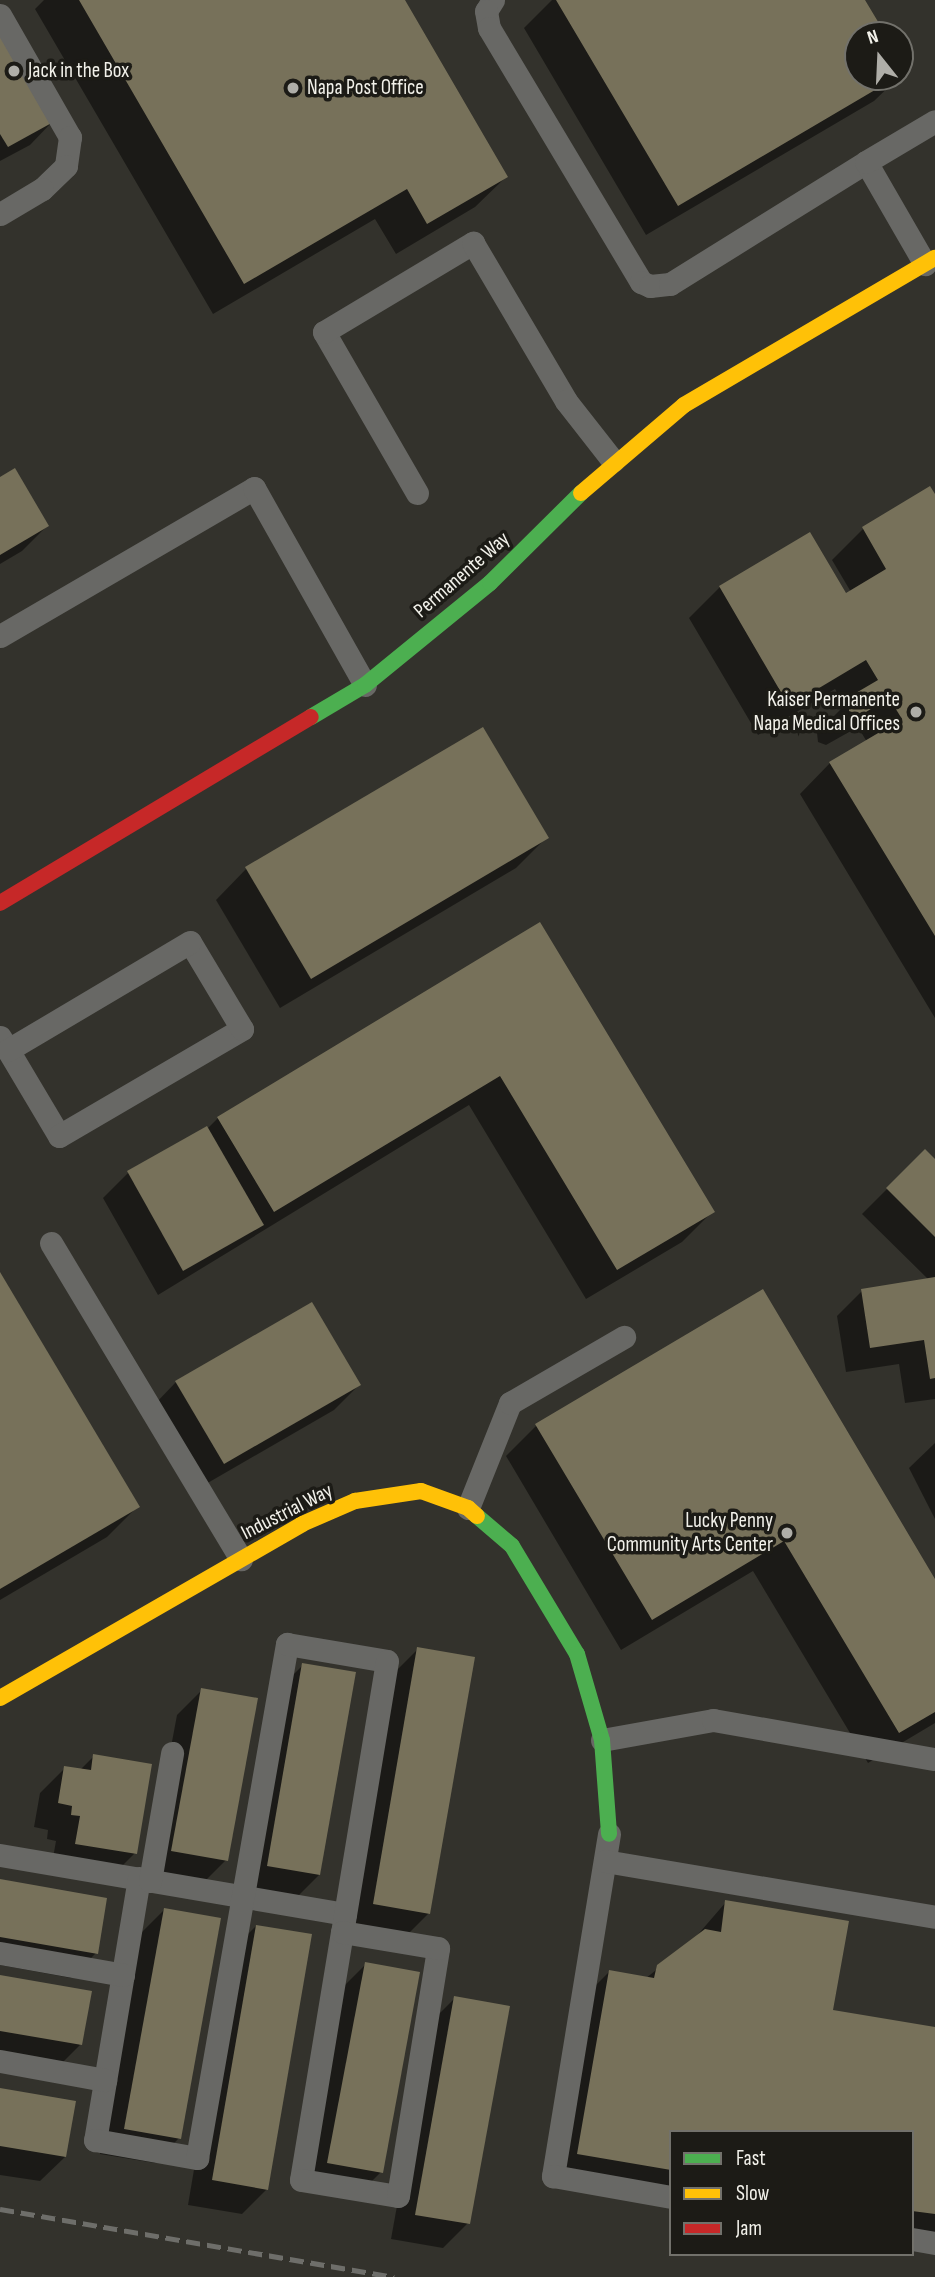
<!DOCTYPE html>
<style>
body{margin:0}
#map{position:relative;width:935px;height:2277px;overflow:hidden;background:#33322c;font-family:"Sofia Sans Condensed",sans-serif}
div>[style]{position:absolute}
.shadow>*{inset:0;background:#0007}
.building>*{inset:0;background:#77715a}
.lane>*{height:23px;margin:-11.5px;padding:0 11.5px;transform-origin:11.5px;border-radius:11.5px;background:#686865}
.fast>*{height:16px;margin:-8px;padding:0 8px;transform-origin:8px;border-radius:8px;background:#4caf50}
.slow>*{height:16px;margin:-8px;padding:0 8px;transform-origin:8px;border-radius:8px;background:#ffc107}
.jam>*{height:16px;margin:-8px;padding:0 8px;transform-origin:8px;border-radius:8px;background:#c62828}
.rail>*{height:5px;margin-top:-2.5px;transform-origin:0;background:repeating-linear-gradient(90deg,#6e6e6a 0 14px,transparent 0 21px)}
.dots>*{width:19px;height:19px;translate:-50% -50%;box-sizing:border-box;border:4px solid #1c1b16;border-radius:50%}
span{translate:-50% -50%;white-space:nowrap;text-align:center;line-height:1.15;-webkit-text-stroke:7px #1c1b16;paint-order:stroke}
.poi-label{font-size:21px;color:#f2f1ea}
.left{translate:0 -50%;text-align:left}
.right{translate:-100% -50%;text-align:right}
.street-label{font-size:21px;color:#f2f1ea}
.legend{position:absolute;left:669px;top:2130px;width:245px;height:126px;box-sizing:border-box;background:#1c1b16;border:2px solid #72716b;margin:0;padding:9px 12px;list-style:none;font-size:21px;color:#f2f1ea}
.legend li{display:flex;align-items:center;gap:14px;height:35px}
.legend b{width:35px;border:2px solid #72716b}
.north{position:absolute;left:844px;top:21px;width:70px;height:70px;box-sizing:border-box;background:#1c1b16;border:2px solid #72716b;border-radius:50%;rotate:342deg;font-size:19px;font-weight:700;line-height:28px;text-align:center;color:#f2f1ea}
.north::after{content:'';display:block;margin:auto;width:24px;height:32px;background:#afaea8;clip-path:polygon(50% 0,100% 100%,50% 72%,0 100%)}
</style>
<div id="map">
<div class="shadow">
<div style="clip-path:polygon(44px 0,403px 0,506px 177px,475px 207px,396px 254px,375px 219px,213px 314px,35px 9px)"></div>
<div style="clip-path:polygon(552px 0,863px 0,884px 35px,858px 35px,858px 77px,899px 77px,874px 101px,646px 235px,524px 28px)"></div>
<div style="clip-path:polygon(0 25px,54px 120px,30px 145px,0 161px)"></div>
<div style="clip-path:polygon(900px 62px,905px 71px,900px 76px)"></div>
<div style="clip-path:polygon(0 479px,47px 526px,22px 551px,0 564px)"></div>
<div style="clip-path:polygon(930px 489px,935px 498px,935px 1018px,800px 794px,830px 763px,867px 742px,858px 727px,826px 745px,818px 742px,817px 733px,845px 705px,835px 689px,758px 735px,689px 618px,720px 587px,845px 595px,851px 592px,832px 560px,863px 529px)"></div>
<div style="clip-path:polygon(547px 837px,516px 868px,280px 1008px,216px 900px,246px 869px)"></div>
<div style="clip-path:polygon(540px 925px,713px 1211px,682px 1242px,586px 1299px,469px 1105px,158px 1295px,103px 1198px,128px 1173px,207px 1129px,218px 1118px)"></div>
<div style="clip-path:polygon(925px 1151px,935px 1161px,935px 1399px,905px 1403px,899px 1364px,846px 1372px,837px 1316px,862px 1291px,929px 1280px,862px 1214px)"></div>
<div style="clip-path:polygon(0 1276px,137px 1507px,107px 1537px,0 1600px)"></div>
<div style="clip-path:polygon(176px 1382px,359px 1385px,334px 1410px,199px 1488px,152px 1407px)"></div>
<div style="clip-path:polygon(536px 1426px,935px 1582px,935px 1723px,868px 1763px,753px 1571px,621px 1650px,506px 1456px)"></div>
<div style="clip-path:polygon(935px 1443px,935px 1519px,909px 1468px)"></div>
<div style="clip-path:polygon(418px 1649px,429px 1913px,404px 1938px,349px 1928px,393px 1674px)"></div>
<div style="clip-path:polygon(303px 1665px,319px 1875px,294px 1900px,243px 1891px,278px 1690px)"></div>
<div style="clip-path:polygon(202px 1690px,226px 1860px,201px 1885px,147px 1876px,177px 1715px)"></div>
<div style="clip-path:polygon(94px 1756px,135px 1853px,110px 1878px,51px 1869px,56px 1841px,47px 1839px,48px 1830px,34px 1827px,40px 1793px,65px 1768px,80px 1770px)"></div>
<div style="clip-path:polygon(0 1881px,96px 1953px,71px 1978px,0 1965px)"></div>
<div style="clip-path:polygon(726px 1902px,831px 2011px,935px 2029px,935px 2250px,912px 2246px,912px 2132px,671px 2132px,671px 2205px,547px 2184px,578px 2003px,609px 1972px,645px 1979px,694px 1939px)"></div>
<div style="clip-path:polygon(164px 1910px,179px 2138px,155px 2163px,100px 2154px,139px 1935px)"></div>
<div style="clip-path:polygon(256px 1926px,267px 2189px,242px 2214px,188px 2205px,231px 1951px)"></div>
<div style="clip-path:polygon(366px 1964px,381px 2172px,356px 2197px,303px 2187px,341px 1989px)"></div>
<div style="clip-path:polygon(0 1977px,80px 2045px,55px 2070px,0 2060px)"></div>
<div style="clip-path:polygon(455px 1998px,468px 2223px,443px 2248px,391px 2239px,430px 2023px)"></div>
<div style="clip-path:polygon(0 2090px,65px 2157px,40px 2181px,0 2175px)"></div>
</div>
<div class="building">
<div style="clip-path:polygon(79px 0,405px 0,508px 177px,427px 224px,407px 189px,244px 284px)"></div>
<div style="clip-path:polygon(556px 0,865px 0,886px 35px,858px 35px,858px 77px,897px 77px,678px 206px)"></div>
<div style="clip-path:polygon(0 22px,57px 120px,8px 147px,0 134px)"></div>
<div style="clip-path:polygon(15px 468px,49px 526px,0 555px,0 477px)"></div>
<div style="clip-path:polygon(930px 486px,935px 494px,935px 936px,829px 762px,902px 719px,889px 698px,861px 715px,849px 711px,849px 697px,878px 680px,866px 660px,789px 706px,719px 586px,810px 532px,846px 593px,886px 569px,862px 527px)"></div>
<div style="clip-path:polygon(483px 727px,549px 838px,311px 979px,245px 867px)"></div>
<div style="clip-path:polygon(540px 922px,715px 1212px,617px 1270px,500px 1076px,274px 1212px,217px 1117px)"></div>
<div style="clip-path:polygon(207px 1126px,264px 1225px,183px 1271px,127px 1171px)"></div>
<div style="clip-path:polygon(925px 1149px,935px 1159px,935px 1237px,886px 1188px)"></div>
<div style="clip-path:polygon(0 1272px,140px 1507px,0 1589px)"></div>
<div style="clip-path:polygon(935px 1277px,935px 1378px,930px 1379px,924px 1340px,870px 1348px,861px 1289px)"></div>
<div style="clip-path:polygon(763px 1289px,935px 1579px,935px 1712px,899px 1733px,784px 1541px,652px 1620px,535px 1424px)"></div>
<div style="clip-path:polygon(312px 1302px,361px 1385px,224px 1464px,175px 1381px)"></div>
<div style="clip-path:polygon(417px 1647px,475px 1657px,430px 1914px,373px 1904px)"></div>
<div style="clip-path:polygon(302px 1663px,356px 1672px,320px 1875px,267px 1866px)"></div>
<div style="clip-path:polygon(201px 1688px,258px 1698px,228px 1861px,171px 1851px)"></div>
<div style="clip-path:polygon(93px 1754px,152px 1764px,137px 1854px,75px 1844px,80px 1816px,71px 1815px,72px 1806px,58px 1803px,64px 1766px,91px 1770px)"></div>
<div style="clip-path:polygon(0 1879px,107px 1898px,98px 1954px,0 1937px)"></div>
<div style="clip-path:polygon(725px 1900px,849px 1921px,833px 2010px,935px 2027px,935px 2214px,912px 2211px,912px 2132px,671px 2132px,671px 2170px,577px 2154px,609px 1970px,654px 1978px,657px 1965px,705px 1929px,721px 1932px)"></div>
<div style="clip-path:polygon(164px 1908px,221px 1918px,181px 2139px,124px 2129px)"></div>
<div style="clip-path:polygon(256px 1925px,312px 1934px,268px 2190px,212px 2180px)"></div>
<div style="clip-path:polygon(365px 1962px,420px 1972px,383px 2173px,327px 2163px)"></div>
<div style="clip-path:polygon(0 1975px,92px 1991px,82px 2045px,0 2031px)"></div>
<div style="clip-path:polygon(454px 1996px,510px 2006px,470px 2224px,415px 2215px)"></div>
<div style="clip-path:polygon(0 2088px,76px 2101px,66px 2157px,0 2146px)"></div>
</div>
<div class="lane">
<div style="left:493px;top:0;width:13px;rotate:122deg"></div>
<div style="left:486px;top:11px;width:17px;rotate:80deg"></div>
<div style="left:489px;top:28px;width:296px;rotate:59.1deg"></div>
<div style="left:641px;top:282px;width:10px;rotate:24deg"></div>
<div style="left:650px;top:286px;width:20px;rotate:-6deg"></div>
<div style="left:670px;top:284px;width:231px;rotate:-31.9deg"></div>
<div style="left:866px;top:162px;width:118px;rotate:60deg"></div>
<div style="left:0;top:15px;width:141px;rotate:60.2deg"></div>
<div style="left:70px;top:137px;width:29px;rotate:98deg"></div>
<div style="left:66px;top:166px;width:33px;rotate:136deg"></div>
<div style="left:42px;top:189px;width:49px;rotate:149.2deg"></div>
<div style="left:866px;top:162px;width:80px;rotate:-30.7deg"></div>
<div style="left:417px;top:493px;width:186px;rotate:-120deg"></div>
<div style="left:324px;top:332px;width:174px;rotate:-30.9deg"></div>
<div style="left:473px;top:243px;width:183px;rotate:59.5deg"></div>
<div style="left:566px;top:401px;width:76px;rotate:51.9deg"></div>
<div style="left:0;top:636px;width:294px;rotate:-30.2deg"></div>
<div style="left:254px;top:488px;width:226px;rotate:60.6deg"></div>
<div style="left:0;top:1037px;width:15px;rotate:58deg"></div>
<div style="left:8px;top:1050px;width:100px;rotate:59.3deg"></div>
<div style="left:59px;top:1136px;width:212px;rotate:-30.3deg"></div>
<div style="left:242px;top:1029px;width:101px;rotate:-120.9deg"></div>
<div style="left:190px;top:942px;width:212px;rotate:149.3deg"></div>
<div style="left:51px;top:1243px;width:369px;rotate:59deg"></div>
<div style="left:468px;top:1508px;width:113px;rotate:-68.2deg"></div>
<div style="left:510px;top:1403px;width:132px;rotate:-30.1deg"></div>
<div style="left:602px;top:1740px;width:113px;rotate:-10.2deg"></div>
<div style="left:713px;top:1720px;width:225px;rotate:10deg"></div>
<div style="left:609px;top:1834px;width:347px;rotate:99.3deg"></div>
<div style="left:553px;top:2176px;width:120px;rotate:10.1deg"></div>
<div style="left:0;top:1855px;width:350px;rotate:9.7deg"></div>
<div style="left:605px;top:1861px;width:335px;rotate:9.6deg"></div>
<div style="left:139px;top:1878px;width:266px;rotate:99.5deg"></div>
<div style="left:95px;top:2140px;width:104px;rotate:10deg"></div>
<div style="left:197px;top:2158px;width:522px;rotate:-80.07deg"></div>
<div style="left:287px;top:1644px;width:101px;rotate:9.6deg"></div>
<div style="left:387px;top:1661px;width:275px;rotate:99.4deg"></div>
<div style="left:342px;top:1932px;width:251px;rotate:99.4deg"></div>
<div style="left:301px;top:2180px;width:98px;rotate:9.4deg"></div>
<div style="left:398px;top:2196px;width:251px;rotate:-80.8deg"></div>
<div style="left:438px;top:1948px;width:97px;rotate:-170.5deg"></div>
<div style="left:150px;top:1881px;width:130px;rotate:-80.2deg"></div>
<div style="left:0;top:1953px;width:125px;rotate:10.1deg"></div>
<div style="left:0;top:2061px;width:107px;rotate:10.3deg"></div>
<div style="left:912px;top:2239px;width:23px;rotate:10deg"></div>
</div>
<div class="fast">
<div style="left:311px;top:717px;width:63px;rotate:-30.7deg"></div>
<div style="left:365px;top:685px;width:161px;rotate:-39.2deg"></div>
<div style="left:490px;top:583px;width:128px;rotate:-44.7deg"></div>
<div style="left:477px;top:1516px;width:46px;rotate:40.6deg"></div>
<div style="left:512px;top:1546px;width:126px;rotate:59deg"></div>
<div style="left:577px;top:1654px;width:90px;rotate:73.8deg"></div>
<div style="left:602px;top:1740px;width:94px;rotate:85.7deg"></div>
</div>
<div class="slow">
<div style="left:581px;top:493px;width:135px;rotate:-40.5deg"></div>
<div style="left:684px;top:405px;width:291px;rotate:-30.4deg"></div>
<div style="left:0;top:1698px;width:349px;rotate:-29.9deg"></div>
<div style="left:302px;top:1524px;width:58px;rotate:-23.5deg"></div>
<div style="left:355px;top:1501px;width:67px;rotate:-8.6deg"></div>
<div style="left:421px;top:1491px;width:50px;rotate:19.9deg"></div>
<div style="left:468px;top:1508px;width:12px;rotate:42deg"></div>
</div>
<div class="jam">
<div style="left:0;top:903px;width:362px;rotate:-30.9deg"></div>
</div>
<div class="rail">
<div style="left:0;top:2209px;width:400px;rotate:9.8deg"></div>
</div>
<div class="dots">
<div style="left:14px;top:71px;background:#afaea8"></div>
<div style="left:293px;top:88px;background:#afaea8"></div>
<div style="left:916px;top:712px;background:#afaea8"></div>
<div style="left:787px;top:1533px;background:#afaea8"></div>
</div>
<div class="poi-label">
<span class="left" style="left:28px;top:71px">Jack in the Box</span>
<span class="left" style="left:307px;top:88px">Napa Post Office</span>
<span class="right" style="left:900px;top:712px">Kaiser Permanente<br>Napa Medical Offices</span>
<span class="right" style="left:773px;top:1533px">Lucky Penny<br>Community Arts Center</span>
</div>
<div class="street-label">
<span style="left:462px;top:575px;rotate:-41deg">Permanente Way</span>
<span style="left:287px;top:1512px;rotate:-27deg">Industrial Way</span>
</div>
<ul class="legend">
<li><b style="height:9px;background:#4caf50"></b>Fast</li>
<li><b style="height:9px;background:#ffc107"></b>Slow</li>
<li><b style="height:9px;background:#c62828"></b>Jam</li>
</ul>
<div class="north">N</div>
</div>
